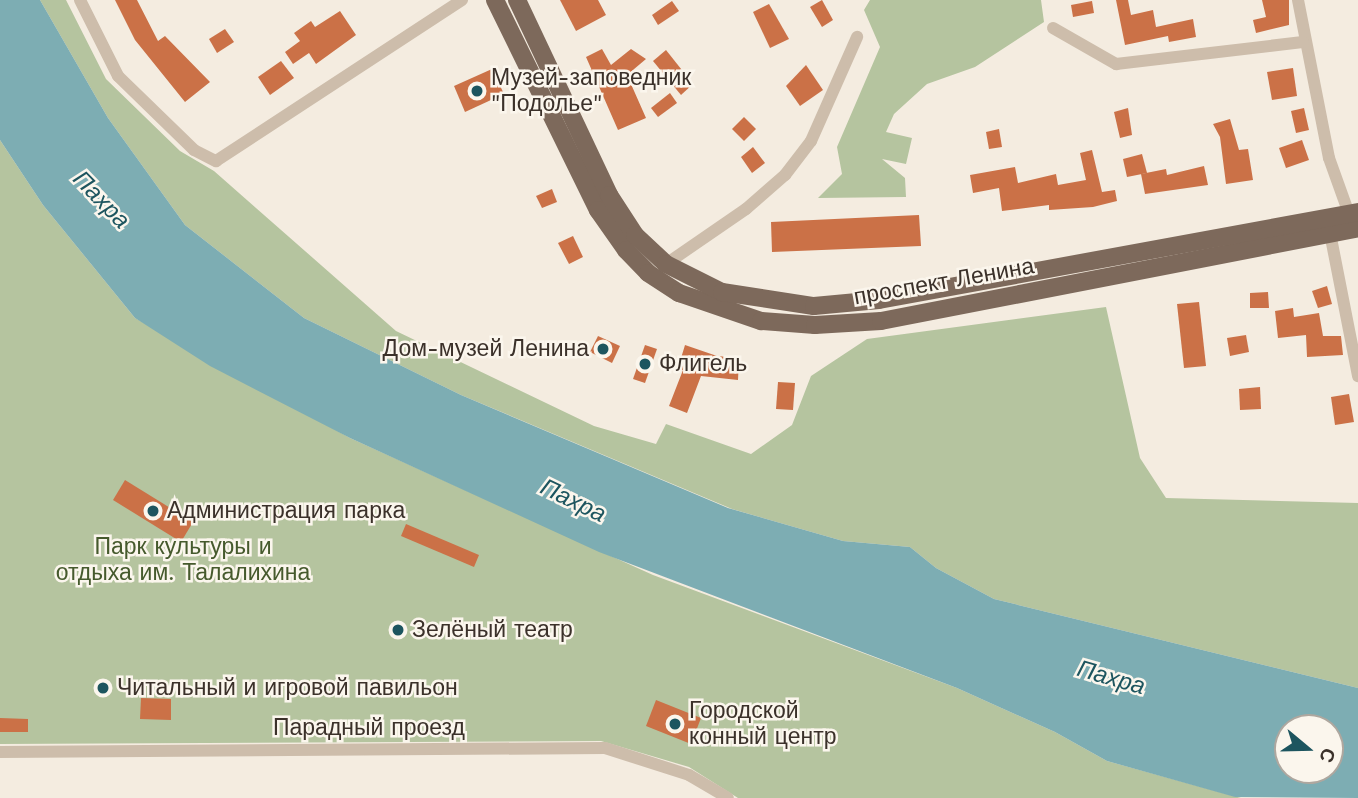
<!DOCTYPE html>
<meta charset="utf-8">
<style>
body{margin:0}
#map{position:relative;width:1358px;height:798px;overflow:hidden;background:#f4ece0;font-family:"Work Sans",sans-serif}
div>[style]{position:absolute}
.green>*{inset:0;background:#b5c49f}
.water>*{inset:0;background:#7dadb3}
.building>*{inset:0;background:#cb7147}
.minor>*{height:12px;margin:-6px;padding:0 6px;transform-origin:6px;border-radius:6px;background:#cdbdab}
.primary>*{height:18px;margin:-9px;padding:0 9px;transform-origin:9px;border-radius:9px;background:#7d695b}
.dots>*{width:19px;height:19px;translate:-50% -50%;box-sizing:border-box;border:4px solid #fbf6ed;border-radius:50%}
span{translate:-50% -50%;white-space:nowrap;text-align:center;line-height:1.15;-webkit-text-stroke:5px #fbf6ed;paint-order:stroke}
.poi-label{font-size:23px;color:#3b312a}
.left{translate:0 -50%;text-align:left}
.right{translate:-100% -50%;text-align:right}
.street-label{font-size:23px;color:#3b312a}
.park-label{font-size:23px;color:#465a2d}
.water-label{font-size:24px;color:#1d555f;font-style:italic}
.north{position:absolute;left:1274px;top:714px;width:70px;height:70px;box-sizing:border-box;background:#fbf6ed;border:2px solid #aea79f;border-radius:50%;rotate:109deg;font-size:19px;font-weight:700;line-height:28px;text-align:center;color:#3b312a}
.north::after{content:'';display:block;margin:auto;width:24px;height:32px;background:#1d555f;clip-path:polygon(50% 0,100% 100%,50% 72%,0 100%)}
</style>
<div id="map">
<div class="green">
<div style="clip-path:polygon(40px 0,66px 0,106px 79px,180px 151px,214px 171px,396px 331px,594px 426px,656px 444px,666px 424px,751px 454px,792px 425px,811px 376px,867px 339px,1106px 307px,1140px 458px,1166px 498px,1358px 503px,1358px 688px,994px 599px,936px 568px,910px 547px,843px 541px,732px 509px,461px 395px,304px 318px,185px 225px,108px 118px)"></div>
<div style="clip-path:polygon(870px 0,1041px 0,1044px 22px,975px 67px,927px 84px,894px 114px,886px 132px,912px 138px,906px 164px,882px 159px,905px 178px,906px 197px,818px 198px,842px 174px,837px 147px,880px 47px,864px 10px)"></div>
<div style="clip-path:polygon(0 140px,43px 205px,135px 318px,350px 438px,653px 575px,957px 688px,1055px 732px,1107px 761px,1241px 798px,738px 798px,689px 767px,601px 741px,0 744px)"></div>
</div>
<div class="water">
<div style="clip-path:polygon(evenodd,0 0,40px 0,108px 118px,185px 225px,304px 318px,461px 395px,728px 508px,843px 541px,910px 547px,936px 568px,994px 599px,1358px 688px,1358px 798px,1235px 797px,1107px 761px,1055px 732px,957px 688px,599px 552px,350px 438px,210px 366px,135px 318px,43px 205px,0 140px,0 0,1330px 728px,1330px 770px,1288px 770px,1288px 728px,1330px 728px)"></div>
</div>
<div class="building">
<div style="clip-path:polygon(115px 0,137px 0,158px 41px,165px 36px,210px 82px,185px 102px,135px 40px)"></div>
<div style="clip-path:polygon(560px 0,598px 0,606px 15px,576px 31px)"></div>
<div style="clip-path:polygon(822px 0,833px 20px,822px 27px,810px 7px)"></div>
<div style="clip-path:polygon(1116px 0,1128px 0,1131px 15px,1153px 10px,1156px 27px,1193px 19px,1196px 37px,1169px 42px,1168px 36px,1125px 45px)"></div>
<div style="clip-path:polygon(1262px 0,1289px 0,1289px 25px,1256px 33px,1253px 20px,1266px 17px)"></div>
<div style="clip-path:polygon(672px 1px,679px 11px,658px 25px,652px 15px)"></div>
<div style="clip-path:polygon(1092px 1px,1094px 13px,1073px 17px,1071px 5px)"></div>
<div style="clip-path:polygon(769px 4px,789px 39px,770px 48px,753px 12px)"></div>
<div style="clip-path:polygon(340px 11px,356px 35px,316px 64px,309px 53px,293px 64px,285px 52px,300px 41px,294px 33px,311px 21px,315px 27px)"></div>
<div style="clip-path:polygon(225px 29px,234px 42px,217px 53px,209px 39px)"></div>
<div style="clip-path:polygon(602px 49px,611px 65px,631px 49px,646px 59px,627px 75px,646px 118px,618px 130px,586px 57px)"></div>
<div style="clip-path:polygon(666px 50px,693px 84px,681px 95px,653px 61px)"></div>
<div style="clip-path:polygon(281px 61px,294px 78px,270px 95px,258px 77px)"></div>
<div style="clip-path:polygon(806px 65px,823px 90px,800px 106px,786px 86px)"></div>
<div style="clip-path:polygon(1293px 68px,1297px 96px,1272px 100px,1267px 72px)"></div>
<div style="clip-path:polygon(492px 69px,504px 94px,465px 112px,454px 86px)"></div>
<div style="clip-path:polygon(670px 93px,677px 103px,658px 117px,651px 108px)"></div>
<div style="clip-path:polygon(1128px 108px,1132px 135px,1120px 138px,1114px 112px)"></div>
<div style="clip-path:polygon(1304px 108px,1309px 130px,1296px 133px,1291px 111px)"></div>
<div style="clip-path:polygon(744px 117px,756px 129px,744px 141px,732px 129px)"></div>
<div style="clip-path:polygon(1230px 119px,1239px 150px,1248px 149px,1253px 180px,1226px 184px,1220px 137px,1213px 124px)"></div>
<div style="clip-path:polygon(999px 129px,1002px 147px,989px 149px,986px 132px)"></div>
<div style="clip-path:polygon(1302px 140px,1309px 160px,1286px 168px,1279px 148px)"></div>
<div style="clip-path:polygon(753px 147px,765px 163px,752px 173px,741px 157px)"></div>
<div style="clip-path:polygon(1092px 150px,1102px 192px,1115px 190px,1117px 201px,1093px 207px,1049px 210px,1049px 205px,1002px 211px,999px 188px,973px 193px,970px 175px,1015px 167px,1018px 183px,1056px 174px,1058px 185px,1086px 180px,1080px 153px)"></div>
<div style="clip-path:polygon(1142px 154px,1147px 173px,1127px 177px,1123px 159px)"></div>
<div style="clip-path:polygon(1204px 166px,1208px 185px,1145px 194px,1141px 174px,1166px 169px,1167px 175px)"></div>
<div style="clip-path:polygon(552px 189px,557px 202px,542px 208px,536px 196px)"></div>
<div style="clip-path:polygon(919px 215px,921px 246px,772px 252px,771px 222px)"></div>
<div style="clip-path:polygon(573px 236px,583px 257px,569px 264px,558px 243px)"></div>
<div style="clip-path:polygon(1327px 286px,1332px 304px,1318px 308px,1312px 291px)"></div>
<div style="clip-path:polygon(1268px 292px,1269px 308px,1250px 308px,1250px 293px)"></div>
<div style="clip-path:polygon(1199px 302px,1206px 366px,1184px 368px,1177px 304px)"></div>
<div style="clip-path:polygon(1293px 308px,1294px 317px,1319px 313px,1323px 336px,1341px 336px,1343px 355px,1307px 357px,1306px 335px,1278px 338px,1275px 311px)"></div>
<div style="clip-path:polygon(1246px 335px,1249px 352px,1230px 356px,1227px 338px)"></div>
<div style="clip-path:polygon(598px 336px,620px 346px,612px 363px,590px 352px)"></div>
<div style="clip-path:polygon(645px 345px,657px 349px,645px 383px,633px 379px)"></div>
<div style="clip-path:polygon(685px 345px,717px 356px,739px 358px,738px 380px,701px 376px,687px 413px,669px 406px,683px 370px,678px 368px)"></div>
<div style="clip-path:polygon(778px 382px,795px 383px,793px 410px,776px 409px)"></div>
<div style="clip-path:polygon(1260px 387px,1261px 409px,1240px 410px,1239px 389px)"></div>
<div style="clip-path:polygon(1349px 394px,1354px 422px,1335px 425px,1331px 397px)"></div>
<div style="clip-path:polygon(125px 480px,193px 522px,181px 542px,113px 500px)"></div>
<div style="clip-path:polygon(406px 524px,479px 555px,474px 567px,401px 536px)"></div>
<div style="clip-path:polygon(141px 698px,171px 699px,171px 720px,140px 719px)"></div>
<div style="clip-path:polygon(656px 700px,701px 718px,691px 744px,646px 726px)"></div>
<div style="clip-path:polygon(0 718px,28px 719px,28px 732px,0 732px)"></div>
</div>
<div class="minor">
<div style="left:80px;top:0;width:85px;rotate:63.4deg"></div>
<div style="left:118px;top:76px;width:106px;rotate:44.2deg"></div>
<div style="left:194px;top:150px;width:25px;rotate:27deg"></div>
<div style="left:216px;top:161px;width:294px;rotate:-33.2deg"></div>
<div style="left:1298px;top:0;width:161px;rotate:78.9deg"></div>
<div style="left:1329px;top:158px;width:59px;rotate:70.3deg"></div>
<div style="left:1053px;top:28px;width:73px;rotate:29.7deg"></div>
<div style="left:1116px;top:64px;width:188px;rotate:-6.7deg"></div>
<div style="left:1330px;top:233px;width:146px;rotate:78.9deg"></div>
<div style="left:666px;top:264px;width:97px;rotate:-34.5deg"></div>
<div style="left:746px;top:209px;width:52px;rotate:-41.1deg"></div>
<div style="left:785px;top:175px;width:43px;rotate:-52.6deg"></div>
<div style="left:811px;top:141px;width:114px;rotate:-66.1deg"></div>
<div style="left:0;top:752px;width:605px;rotate:-0.38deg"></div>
<div style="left:605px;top:748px;width:88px;rotate:17.8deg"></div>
<div style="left:689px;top:775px;width:45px;rotate:30.5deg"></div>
</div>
<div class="primary">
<div style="left:495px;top:0;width:234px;rotate:63.9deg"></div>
<div style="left:598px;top:210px;width:49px;rotate:55deg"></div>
<div style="left:626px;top:250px;width:32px;rotate:46deg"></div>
<div style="left:648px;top:273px;width:37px;rotate:33deg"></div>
<div style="left:679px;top:293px;width:87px;rotate:18.9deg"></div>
<div style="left:761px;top:321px;width:54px;rotate:4.2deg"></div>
<div style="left:815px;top:325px;width:66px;rotate:-3.5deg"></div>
<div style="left:881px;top:321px;width:486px;rotate:-11deg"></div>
<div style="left:517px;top:0;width:216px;rotate:64.7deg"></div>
<div style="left:609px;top:195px;width:48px;rotate:57deg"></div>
<div style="left:635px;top:235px;width:42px;rotate:43.1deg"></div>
<div style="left:666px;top:264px;width:63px;rotate:26.6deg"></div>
<div style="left:722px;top:292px;width:93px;rotate:8.7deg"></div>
<div style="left:814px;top:306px;width:65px;rotate:-5.3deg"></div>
<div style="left:879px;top:300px;width:487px;rotate:-10.4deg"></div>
</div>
<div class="dots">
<div style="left:477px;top:91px;background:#1d555f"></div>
<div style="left:603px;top:349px;background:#1d555f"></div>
<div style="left:645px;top:364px;background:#1d555f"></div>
<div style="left:153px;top:511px;background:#1d555f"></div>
<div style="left:398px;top:630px;background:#1d555f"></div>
<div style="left:103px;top:688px;background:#1d555f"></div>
<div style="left:675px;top:724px;background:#1d555f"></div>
</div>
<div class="poi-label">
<span class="left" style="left:491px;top:91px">Музей-заповедник<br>"Подолье"</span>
<span class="right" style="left:589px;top:349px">Дом-музей Ленина</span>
<span class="left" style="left:659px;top:364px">Флигель</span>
<span class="left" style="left:167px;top:511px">Администрация парка</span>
<span class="left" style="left:412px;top:630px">Зелёный театр</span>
<span class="left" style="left:117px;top:688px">Читальный и игровой павильон</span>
<span class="left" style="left:689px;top:724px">Городской<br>конный центр</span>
</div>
<div class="street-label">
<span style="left:944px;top:282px;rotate:-10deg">проспект Ленина</span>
<span style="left:369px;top:728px">Парадный проезд</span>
</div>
<div class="park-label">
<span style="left:183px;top:560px">Парк культуры и<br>отдыха им. Талалихина</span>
</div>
<div class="water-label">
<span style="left:101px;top:200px;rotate:46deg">Пахра</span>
<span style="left:573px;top:501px;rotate:26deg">Пахра</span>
<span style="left:1111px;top:678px;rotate:16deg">Пахра</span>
</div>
<div class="north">С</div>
</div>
